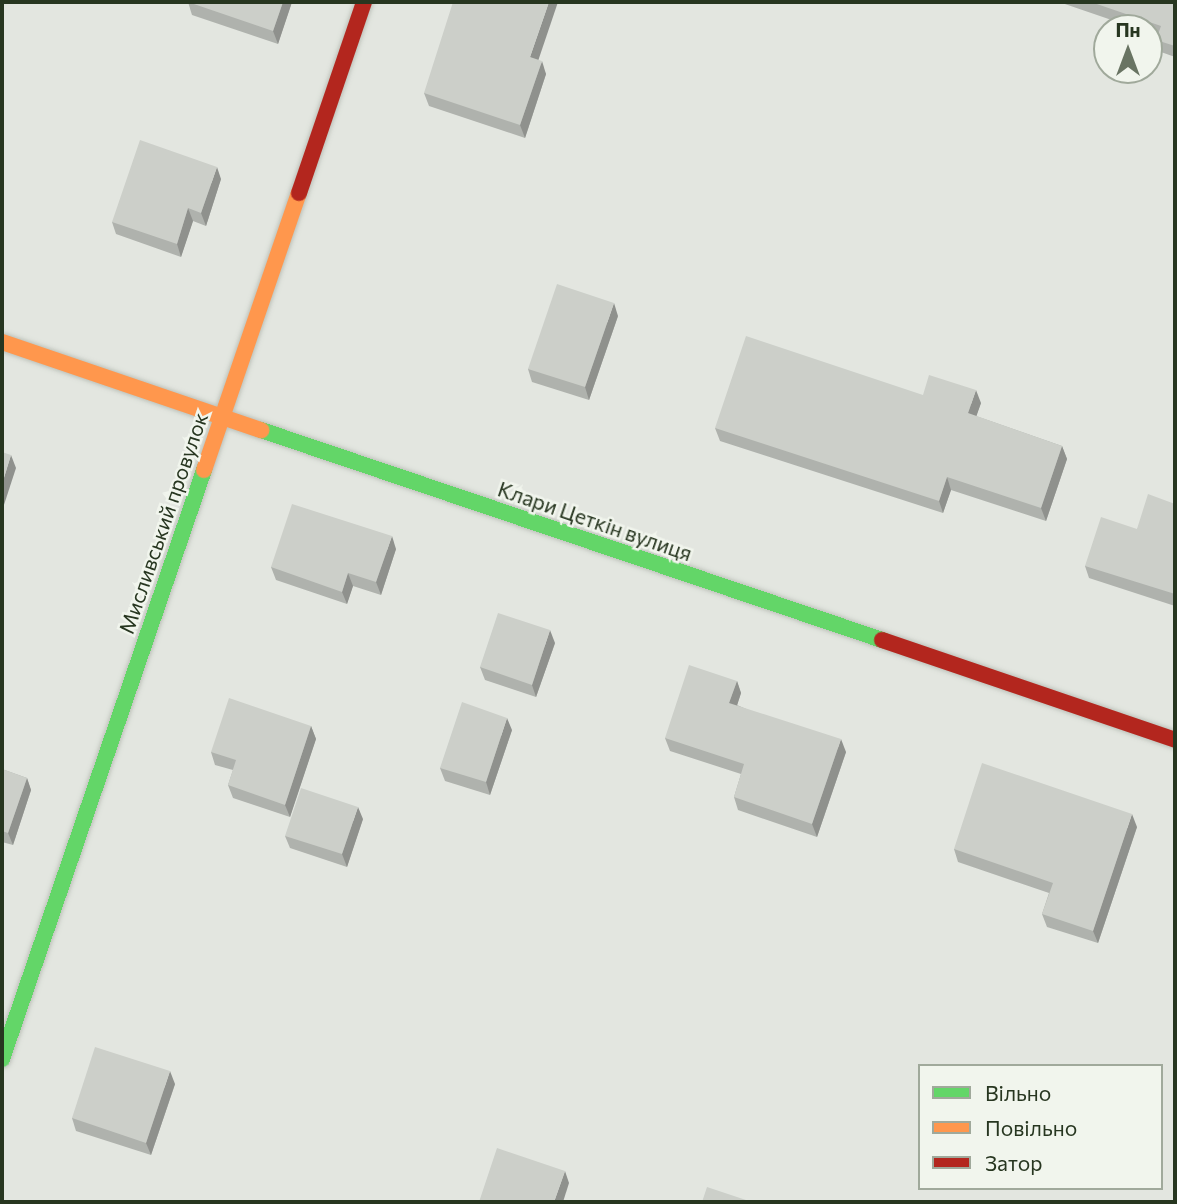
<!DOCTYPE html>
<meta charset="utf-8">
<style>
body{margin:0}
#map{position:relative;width:1177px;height:1204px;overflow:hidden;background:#e3e6e0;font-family:Commissioner,sans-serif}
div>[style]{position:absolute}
.roads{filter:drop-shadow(0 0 2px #bdc2ba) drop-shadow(0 0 2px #bdc2ba)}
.fast>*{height:16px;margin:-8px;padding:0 8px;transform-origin:8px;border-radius:8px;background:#63d668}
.slow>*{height:16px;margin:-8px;padding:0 8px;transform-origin:8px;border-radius:8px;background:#ff974d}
.jam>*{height:16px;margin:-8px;padding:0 8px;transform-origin:8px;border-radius:8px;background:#b3261e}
.wall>*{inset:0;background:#afb2ad}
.shaded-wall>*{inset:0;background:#8f918d}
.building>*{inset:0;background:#cccfc9}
span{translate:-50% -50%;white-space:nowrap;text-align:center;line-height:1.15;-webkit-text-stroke:5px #f1f5ed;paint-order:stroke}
.street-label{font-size:21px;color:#273620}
.frame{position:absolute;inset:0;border:4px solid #273620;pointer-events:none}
.legend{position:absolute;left:918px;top:1064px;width:245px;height:126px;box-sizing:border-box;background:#f1f5ed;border:2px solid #a0a99b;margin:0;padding:9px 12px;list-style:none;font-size:21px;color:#273620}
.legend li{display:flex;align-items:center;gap:14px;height:35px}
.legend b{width:35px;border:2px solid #a0a99b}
.north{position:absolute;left:1093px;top:14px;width:70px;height:70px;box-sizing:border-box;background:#f1f5ed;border:2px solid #a0a99b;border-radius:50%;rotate:0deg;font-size:19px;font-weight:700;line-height:28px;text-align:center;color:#273620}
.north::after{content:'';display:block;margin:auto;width:24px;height:32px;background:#697463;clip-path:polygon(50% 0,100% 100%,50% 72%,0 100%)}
</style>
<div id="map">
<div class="roads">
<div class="fast">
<div style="left:261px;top:430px;width:656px;rotate:18.68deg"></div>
<div style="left:2px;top:1059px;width:623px;rotate:-71.07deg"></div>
</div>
<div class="slow">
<div style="left:2px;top:342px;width:274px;rotate:18.8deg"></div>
<div style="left:204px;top:470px;width:293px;rotate:-71.1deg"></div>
</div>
<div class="jam">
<div style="left:299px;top:193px;width:202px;rotate:-71.2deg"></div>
<div style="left:882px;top:640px;width:310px;rotate:18.8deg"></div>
</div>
</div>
<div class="wall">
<div style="clip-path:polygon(188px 2px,292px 2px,278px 44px,192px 15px)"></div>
<div style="clip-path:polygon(1059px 2px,1175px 2px,1175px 57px,1161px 52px,1156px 40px,1157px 36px,1149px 33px,1149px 28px,1135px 28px)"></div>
<div style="clip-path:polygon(538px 60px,546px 74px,525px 138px,429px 106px,424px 93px)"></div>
<div style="clip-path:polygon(221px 179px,206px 226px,193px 221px,181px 257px,116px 234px,112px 222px)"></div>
<div style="clip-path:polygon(618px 316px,589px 400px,532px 382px,528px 369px)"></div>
<div style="clip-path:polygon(981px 403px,976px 416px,1062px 446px,1067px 459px,1046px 521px,951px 490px,943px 513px,720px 441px,715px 428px)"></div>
<div style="clip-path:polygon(1175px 504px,1175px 606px,1089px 578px,1085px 566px,1137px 529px)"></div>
<div style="clip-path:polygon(396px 549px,381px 595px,353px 586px,347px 604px,276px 580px,271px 567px)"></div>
<div style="clip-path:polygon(555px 643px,536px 697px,485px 680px,480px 667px)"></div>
<div style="clip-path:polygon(737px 681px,741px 693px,737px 705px,846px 752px,817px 837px,738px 810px,734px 797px,741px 774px,670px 751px,665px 738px)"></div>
<div style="clip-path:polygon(311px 726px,316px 739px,290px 817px,233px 798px,228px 785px,233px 770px,215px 765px,211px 752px)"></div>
<div style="clip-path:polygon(512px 730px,490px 795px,445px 781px,440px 768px)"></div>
<div style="clip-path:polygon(2px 769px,27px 778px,31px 790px,13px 845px,2px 842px)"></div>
<div style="clip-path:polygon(363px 819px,347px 867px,290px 848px,285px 836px)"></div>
<div style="clip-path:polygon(1137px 827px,1098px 943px,1047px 927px,1042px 914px,1049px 893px,958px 862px,954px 849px)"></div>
<div style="clip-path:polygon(175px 1084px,151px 1155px,76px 1131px,72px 1118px)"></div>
</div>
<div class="shaded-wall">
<div style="clip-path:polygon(283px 2px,292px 2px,278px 44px,273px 31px)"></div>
<div style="clip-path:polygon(549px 2px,558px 2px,535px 70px,530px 57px)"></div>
<div style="clip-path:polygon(542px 61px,546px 74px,525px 138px,520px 125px)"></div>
<div style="clip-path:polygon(217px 167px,221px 179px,206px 226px,201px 213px)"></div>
<div style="clip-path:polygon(188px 208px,193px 221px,181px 257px,177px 244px)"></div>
<div style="clip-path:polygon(614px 303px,618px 316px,589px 400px,585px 387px)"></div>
<div style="clip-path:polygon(976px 390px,981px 403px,973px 426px,968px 413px)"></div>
<div style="clip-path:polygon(1062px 446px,1067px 459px,1046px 521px,1041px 508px)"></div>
<div style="clip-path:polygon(11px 455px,16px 468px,2px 511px,2px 484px)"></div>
<div style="clip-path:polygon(947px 477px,951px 490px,943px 513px,939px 501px)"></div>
<div style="clip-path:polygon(392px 536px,396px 549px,381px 595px,376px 582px)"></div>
<div style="clip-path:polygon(348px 573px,353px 586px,347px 604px,342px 592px)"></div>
<div style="clip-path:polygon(550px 630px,555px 643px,536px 697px,532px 685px)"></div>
<div style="clip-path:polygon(737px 681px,741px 693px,734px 715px,729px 703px)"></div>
<div style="clip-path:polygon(507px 718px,512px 730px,490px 795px,486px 782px)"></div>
<div style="clip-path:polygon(311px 726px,316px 739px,290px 817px,285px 805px)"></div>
<div style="clip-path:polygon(841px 739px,846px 752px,817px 837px,812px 824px)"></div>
<div style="clip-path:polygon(27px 778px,31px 790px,13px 845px,8px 833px)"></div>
<div style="clip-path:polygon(358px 807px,363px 819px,347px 867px,342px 854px)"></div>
<div style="clip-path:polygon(1132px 814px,1137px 827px,1098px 943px,1093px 931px)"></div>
<div style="clip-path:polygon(170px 1071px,175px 1084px,151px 1155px,146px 1143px)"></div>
<div style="clip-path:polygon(565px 1171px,569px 1183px,563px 1202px,554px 1202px)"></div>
</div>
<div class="building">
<div style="clip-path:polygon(188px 2px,283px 2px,273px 31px)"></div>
<div style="clip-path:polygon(453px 2px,549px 2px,530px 57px,542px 61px,520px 125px,424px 93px)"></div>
<div style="clip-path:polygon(1091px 2px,1175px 2px,1175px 46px,1156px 40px,1161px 26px)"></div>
<div style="clip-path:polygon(140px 140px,217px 167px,201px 213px,188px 208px,177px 244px,112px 222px)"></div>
<div style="clip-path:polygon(557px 284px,614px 303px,585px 387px,528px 369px)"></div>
<div style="clip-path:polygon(746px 336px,923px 395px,929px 375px,976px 390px,968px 413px,1062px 446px,1041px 508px,947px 477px,939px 501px,715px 428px)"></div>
<div style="clip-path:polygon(2px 452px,11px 455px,2px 484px)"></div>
<div style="clip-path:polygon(1148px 494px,1175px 504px,1175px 594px,1085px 566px,1101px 517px,1137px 529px)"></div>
<div style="clip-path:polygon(292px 504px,392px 536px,376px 582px,348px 573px,342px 592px,271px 567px)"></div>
<div style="clip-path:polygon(498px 613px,550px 630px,532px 685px,480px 667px)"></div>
<div style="clip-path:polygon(689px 665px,737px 681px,729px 703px,841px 739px,812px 824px,734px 797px,744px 764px,665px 738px)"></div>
<div style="clip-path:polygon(229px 698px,311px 726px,285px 805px,228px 785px,236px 760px,211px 752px)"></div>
<div style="clip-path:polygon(462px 702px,507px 718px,486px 782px,440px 768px)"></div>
<div style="clip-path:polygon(982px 763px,1132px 814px,1093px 931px,1042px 914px,1053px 883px,954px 849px)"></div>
<div style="clip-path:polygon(2px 769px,27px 778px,8px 833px,2px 831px)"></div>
<div style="clip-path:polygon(301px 788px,358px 807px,342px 854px,285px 836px)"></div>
<div style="clip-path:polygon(95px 1047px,170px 1071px,146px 1143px,72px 1118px)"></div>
<div style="clip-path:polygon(497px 1148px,565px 1171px,554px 1202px,479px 1202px)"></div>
<div style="clip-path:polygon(707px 1187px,752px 1202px,702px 1202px)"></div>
</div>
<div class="street-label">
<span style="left:595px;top:521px;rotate:19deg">Клари Цеткін вулиця</span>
<span style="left:163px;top:523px;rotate:-71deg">Мисливський провулок</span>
</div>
<div class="frame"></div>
<ul class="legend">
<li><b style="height:9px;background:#63d668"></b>Вільно</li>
<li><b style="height:9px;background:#ff974d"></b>Повільно</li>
<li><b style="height:9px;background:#b3261e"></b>Затор</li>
</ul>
<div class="north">Пн</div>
</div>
